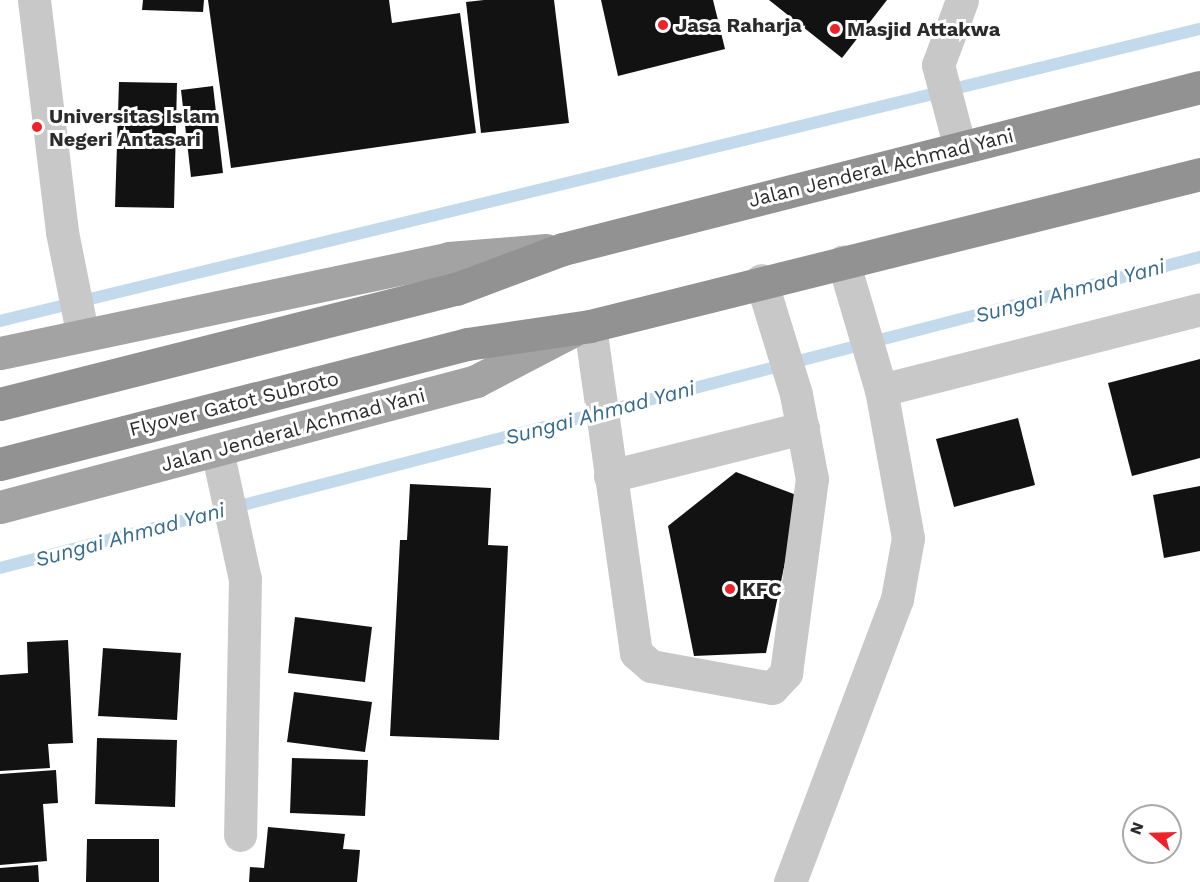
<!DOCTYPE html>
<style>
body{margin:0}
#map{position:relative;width:1200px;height:882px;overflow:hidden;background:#fff;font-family:"Work Sans",sans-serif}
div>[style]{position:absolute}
.stream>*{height:12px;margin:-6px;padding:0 6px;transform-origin:6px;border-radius:6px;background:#c2daec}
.building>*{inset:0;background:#121212}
.minor>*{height:33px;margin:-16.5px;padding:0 16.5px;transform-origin:16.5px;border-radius:16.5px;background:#c8c8c8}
.major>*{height:33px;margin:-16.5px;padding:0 16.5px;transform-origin:16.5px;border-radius:16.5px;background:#a3a3a3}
.highway>*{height:33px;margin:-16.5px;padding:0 16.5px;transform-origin:16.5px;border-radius:16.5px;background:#929292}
.dots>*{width:16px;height:16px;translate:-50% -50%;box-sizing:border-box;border:3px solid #fff;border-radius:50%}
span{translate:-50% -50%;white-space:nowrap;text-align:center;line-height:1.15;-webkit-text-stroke:6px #fff;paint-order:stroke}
.poi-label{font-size:20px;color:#2b2b2b;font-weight:700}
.left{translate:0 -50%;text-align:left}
.street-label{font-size:20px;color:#2b2b2b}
.water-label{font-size:21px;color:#366b90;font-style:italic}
.north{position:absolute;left:1122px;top:804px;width:60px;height:60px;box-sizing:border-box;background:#fff;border:2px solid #aaa;border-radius:50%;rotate:290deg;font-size:16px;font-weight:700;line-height:24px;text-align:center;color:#2b2b2b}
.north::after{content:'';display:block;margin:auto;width:21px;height:27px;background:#ee222b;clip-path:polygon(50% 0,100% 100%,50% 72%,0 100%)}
</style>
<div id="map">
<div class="stream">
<div style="left:0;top:321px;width:1235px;rotate:-13.68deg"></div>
<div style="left:0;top:568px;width:1240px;rotate:-14.53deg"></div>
</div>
<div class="building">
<div style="clip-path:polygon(143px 0,204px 0,203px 12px,142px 10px)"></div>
<div style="clip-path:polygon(208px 0,389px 0,392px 23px,460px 13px,476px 133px,231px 168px)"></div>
<div style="clip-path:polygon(484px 0,554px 0,569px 123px,481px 133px,466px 2px)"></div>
<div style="clip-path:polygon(601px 0,713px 0,725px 49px,618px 76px)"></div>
<div style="clip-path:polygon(769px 0,887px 0,842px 58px)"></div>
<div style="clip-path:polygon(119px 82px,177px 83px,174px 208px,115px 207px)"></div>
<div style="clip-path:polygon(213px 86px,223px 173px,191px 177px,181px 90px)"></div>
<div style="clip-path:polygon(1200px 359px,1200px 458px,1132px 476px,1108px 383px)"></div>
<div style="clip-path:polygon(1018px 418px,1035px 485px,954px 507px,936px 439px)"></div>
<div style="clip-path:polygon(736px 472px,799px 496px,766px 653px,694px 656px,668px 526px)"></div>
<div style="clip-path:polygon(410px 484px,491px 488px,488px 545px,508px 546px,499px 740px,390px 736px,400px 540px,407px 540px)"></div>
<div style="clip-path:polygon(1200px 486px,1200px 551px,1164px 558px,1153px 495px)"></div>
<div style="clip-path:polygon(295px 617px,372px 627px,365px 682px,288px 673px)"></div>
<div style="clip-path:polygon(68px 640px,73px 743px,48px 744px,50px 768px,0 771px,0 675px,28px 673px,27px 642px)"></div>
<div style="clip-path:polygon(103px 648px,181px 653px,177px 720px,98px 716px)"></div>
<div style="clip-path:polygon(294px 692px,372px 702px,365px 752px,287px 742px)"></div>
<div style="clip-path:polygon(97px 738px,177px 740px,175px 807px,95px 804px)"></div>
<div style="clip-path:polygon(292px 758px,368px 760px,365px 816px,290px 813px)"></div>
<div style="clip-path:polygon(56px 770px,58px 803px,43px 804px,47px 861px,0 865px,0 774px)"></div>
<div style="clip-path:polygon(268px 827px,345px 834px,343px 849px,360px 850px,357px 882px,249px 882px,250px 867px,264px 868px)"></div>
<div style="clip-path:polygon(87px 839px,159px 839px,159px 882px,86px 882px)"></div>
<div style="clip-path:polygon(38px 865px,39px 882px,0 882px,0 868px)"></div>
</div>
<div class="minor">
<div style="left:34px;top:0;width:234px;rotate:83.1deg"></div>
<div style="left:62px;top:232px;width:102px;rotate:78.7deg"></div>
<div style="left:960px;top:148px;width:86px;rotate:-104.8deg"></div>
<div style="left:938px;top:65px;width:69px;rotate:-69.7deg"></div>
<div style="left:590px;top:326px;width:330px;rotate:82deg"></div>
<div style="left:636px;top:653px;width:20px;rotate:41deg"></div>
<div style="left:651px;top:666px;width:123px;rotate:10.3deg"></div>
<div style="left:772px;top:688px;width:21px;rotate:-47deg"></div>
<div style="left:786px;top:673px;width:196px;rotate:-82.4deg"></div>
<div style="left:812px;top:479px;width:86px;rotate:-100.7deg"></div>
<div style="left:796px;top:394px;width:119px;rotate:-107.1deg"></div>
<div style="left:881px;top:390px;width:329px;rotate:-14.2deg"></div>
<div style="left:217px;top:450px;width:132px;rotate:77.8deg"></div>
<div style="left:245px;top:579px;width:256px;rotate:91.1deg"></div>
<div style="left:610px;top:476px;width:199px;rotate:-14deg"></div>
<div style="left:790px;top:882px;width:303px;rotate:-69.3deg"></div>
<div style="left:897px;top:599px;width:62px;rotate:-79.8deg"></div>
<div style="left:908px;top:538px;width:150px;rotate:-100.3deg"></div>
<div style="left:881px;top:390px;width:134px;rotate:-106.4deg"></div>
</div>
<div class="major">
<div style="left:0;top:353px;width:459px;rotate:-11.9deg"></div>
<div style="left:449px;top:258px;width:97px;rotate:-4.7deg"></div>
<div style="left:0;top:507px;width:492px;rotate:-14.8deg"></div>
<div style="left:476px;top:381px;width:108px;rotate:-27.5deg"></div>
</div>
<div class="highway">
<div style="left:0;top:404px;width:470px;rotate:-14.2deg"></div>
<div style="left:456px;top:289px;width:114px;rotate:-20.5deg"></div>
<div style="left:563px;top:249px;width:657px;rotate:-14.27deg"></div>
<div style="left:0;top:464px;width:482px;rotate:-14.4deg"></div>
<div style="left:467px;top:344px;width:124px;rotate:-8.3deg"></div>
<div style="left:590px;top:326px;width:629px;rotate:-13.99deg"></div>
</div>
<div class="dots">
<div style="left:663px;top:25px;background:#ee222b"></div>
<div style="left:835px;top:29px;background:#ee222b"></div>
<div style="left:37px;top:127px;background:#ee222b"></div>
<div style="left:730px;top:589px;background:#ee222b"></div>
</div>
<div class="poi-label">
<span class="left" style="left:675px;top:25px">Jasa Raharja</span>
<span class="left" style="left:847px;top:29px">Masjid Attakwa</span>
<span class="left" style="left:49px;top:128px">Universitas Islam<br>Negeri Antasari</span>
<span class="left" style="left:742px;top:589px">KFC</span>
</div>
<div class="street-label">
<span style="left:881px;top:168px;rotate:-14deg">Jalan Jenderal Achmad Yani</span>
<span style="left:234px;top:404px;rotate:-14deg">Flyover Gatot Subroto</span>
<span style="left:293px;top:430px;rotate:-15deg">Jalan Jenderal Achmad Yani</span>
</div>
<div class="water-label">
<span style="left:1070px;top:291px;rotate:-15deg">Sungai Ahmad Yani</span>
<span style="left:600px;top:413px;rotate:-15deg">Sungai Ahmad Yani</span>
<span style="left:130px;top:535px;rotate:-15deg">Sungai Ahmad Yani</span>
</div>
<div class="north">N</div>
</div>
